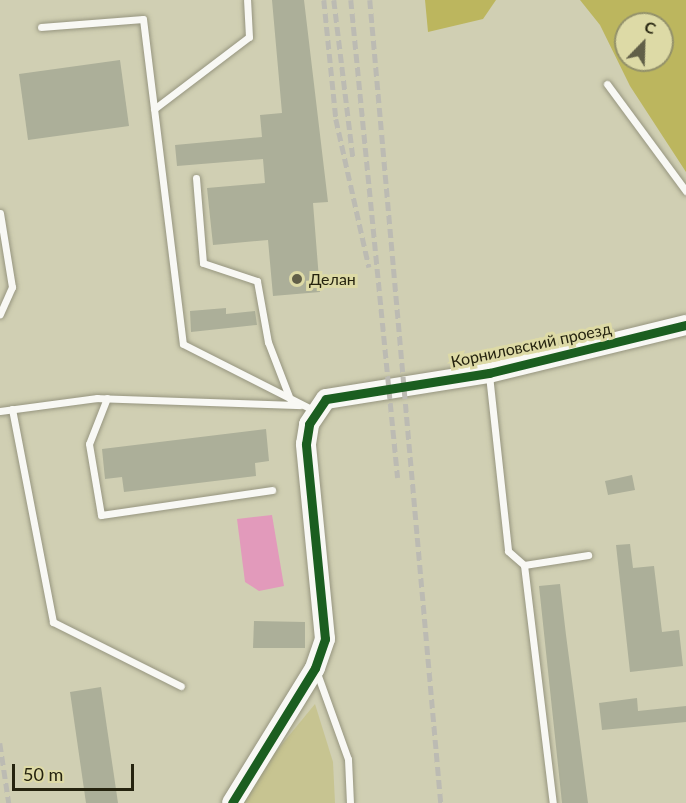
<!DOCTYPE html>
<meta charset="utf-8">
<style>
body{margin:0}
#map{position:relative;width:686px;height:803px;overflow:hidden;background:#d0cfb3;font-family:Lato,sans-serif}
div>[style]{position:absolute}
.green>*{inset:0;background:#c7c491}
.forest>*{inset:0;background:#bcb65e}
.water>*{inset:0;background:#e29abb}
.building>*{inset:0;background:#acaf99}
.roads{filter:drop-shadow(0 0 2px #96957f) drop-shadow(0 0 2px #96957f)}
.lane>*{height:7px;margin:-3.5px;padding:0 3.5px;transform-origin:3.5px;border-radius:3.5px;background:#f8f8f4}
.secondary>*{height:20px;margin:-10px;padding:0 10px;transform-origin:10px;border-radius:10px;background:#f8f8f4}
.rail>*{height:4.5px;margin-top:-2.25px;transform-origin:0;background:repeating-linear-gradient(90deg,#bcbbb3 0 9px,transparent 0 13.5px)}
.cycleway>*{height:9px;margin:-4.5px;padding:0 4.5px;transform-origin:4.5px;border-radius:4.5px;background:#1b5e20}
.dots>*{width:16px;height:16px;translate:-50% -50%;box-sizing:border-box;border:3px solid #dddaa6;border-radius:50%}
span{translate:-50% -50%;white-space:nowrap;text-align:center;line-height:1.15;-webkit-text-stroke:6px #dddaa6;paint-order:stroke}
.poi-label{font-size:16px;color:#25230f}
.left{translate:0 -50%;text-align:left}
.street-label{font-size:16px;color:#25230f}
.north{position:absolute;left:614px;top:12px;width:60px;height:60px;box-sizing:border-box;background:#dddaa6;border:2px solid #93916a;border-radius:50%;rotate:23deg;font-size:16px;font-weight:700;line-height:24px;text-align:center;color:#25230f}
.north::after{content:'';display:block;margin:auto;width:21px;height:27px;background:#615f48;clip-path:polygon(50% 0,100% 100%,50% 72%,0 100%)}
.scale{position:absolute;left:12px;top:764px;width:122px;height:27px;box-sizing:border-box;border:3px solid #25230f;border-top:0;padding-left:8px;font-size:18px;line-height:21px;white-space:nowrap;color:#25230f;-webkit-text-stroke:4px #dddaa6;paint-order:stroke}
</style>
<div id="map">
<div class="green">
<div style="clip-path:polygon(315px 704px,333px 762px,335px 803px,241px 803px,255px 777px)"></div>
</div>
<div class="forest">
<div style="clip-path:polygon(425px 0,496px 0,483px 19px,428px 32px)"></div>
<div style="clip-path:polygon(evenodd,580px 0,686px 0,686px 172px,630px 86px,600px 25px,580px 0,626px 24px,662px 24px,662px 60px,626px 60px,626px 24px)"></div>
</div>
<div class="water">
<div style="clip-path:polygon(272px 515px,284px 586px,259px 591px,245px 582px,237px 519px)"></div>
</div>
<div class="building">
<div style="clip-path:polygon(272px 0,304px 0,328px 202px,313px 203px,320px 292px,273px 296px,268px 240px,213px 245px,207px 188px,265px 183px,263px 159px,177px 166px,175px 145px,262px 137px,260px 115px,282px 113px)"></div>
<div style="clip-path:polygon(120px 60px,129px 126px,28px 140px,19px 74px)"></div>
<div style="clip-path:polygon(226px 308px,226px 314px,255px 311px,257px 325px,191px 332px,190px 311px)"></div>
<div style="clip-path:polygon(266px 429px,269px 461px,255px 463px,256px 476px,124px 492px,122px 477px,105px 479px,102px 449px)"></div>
<div style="clip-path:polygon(632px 475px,635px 490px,608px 495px,605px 481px)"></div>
<div style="clip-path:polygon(630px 544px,633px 568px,654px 566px,662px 632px,679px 630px,683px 666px,630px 672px,616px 545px)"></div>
<div style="clip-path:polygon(560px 584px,566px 635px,588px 803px,562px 803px,539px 586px)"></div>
<div style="clip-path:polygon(254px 621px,305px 622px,305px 648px,253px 648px)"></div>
<div style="clip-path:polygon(101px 687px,118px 803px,86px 803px,70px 692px)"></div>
<div style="clip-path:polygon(637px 698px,638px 711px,686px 706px,686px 722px,602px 730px,599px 703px)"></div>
</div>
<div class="roads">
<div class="lane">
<div style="left:41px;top:27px;width:102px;rotate:-4.5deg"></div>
<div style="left:143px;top:19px;width:327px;rotate:83deg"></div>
<div style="left:183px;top:344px;width:148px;rotate:26.9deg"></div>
<div style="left:607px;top:84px;width:133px;rotate:53.6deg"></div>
<div style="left:154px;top:109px;width:119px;rotate:-37.2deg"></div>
<div style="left:249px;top:37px;width:37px;rotate:-93deg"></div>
<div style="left:196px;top:178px;width:85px;rotate:85.3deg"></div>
<div style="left:203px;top:263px;width:57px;rotate:18.4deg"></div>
<div style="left:257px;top:281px;width:62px;rotate:79.8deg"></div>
<div style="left:268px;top:342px;width:61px;rotate:68.9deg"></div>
<div style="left:0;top:213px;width:75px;rotate:80.8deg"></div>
<div style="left:12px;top:287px;width:30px;rotate:114deg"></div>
<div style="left:489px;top:375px;width:177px;rotate:83.8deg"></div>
<div style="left:508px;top:551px;width:21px;rotate:41deg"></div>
<div style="left:524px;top:565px;width:240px;rotate:83.1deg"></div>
<div style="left:107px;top:398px;width:49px;rotate:111.4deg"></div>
<div style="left:89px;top:444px;width:72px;rotate:80.4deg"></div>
<div style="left:101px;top:515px;width:173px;rotate:-8.3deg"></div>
<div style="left:12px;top:409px;width:217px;rotate:79.1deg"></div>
<div style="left:53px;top:622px;width:143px;rotate:26.6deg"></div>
<div style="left:0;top:411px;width:98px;rotate:-7.6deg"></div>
<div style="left:97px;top:398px;width:203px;rotate:2deg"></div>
<div style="left:524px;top:565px;width:65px;rotate:-8.9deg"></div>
<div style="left:317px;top:673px;width:91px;rotate:70.2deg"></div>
<div style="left:348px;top:759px;width:44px;rotate:87.4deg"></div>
</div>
<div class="secondary">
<div style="left:232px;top:803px;width:158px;rotate:-58.4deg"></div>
<div style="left:315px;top:668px;width:31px;rotate:-71deg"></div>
<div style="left:325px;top:639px;width:196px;rotate:-95.6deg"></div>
<div style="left:306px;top:444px;width:20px;rotate:-81deg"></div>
<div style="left:309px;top:424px;width:30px;rotate:-56deg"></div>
<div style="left:326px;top:399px;width:165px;rotate:-9.1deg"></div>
<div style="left:489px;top:373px;width:203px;rotate:-13.7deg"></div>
</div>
</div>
<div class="rail">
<div style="left:324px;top:0;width:120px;rotate:84.2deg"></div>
<div style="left:336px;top:119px;width:152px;rotate:77.4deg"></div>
<div style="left:334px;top:0;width:159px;rotate:83.1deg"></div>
<div style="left:351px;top:0;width:480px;rotate:84.4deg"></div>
<div style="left:370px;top:0;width:806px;rotate:84.95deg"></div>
<div style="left:0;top:743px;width:61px;rotate:81.5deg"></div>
</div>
<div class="cycleway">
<div style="left:232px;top:803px;width:158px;rotate:-58.4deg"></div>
<div style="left:315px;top:668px;width:31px;rotate:-71deg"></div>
<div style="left:325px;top:639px;width:196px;rotate:-95.6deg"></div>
<div style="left:306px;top:444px;width:20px;rotate:-81deg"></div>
<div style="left:309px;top:424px;width:30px;rotate:-56deg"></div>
<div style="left:326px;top:399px;width:165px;rotate:-9.1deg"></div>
<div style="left:489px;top:373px;width:203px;rotate:-13.7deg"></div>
</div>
<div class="dots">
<div style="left:297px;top:279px;background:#615f48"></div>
</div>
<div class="poi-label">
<span class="left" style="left:309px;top:279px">Делан</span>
</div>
<div class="street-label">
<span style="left:531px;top:345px;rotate:-12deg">Корниловский проезд</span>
</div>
<div class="north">С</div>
<div class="scale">50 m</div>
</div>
